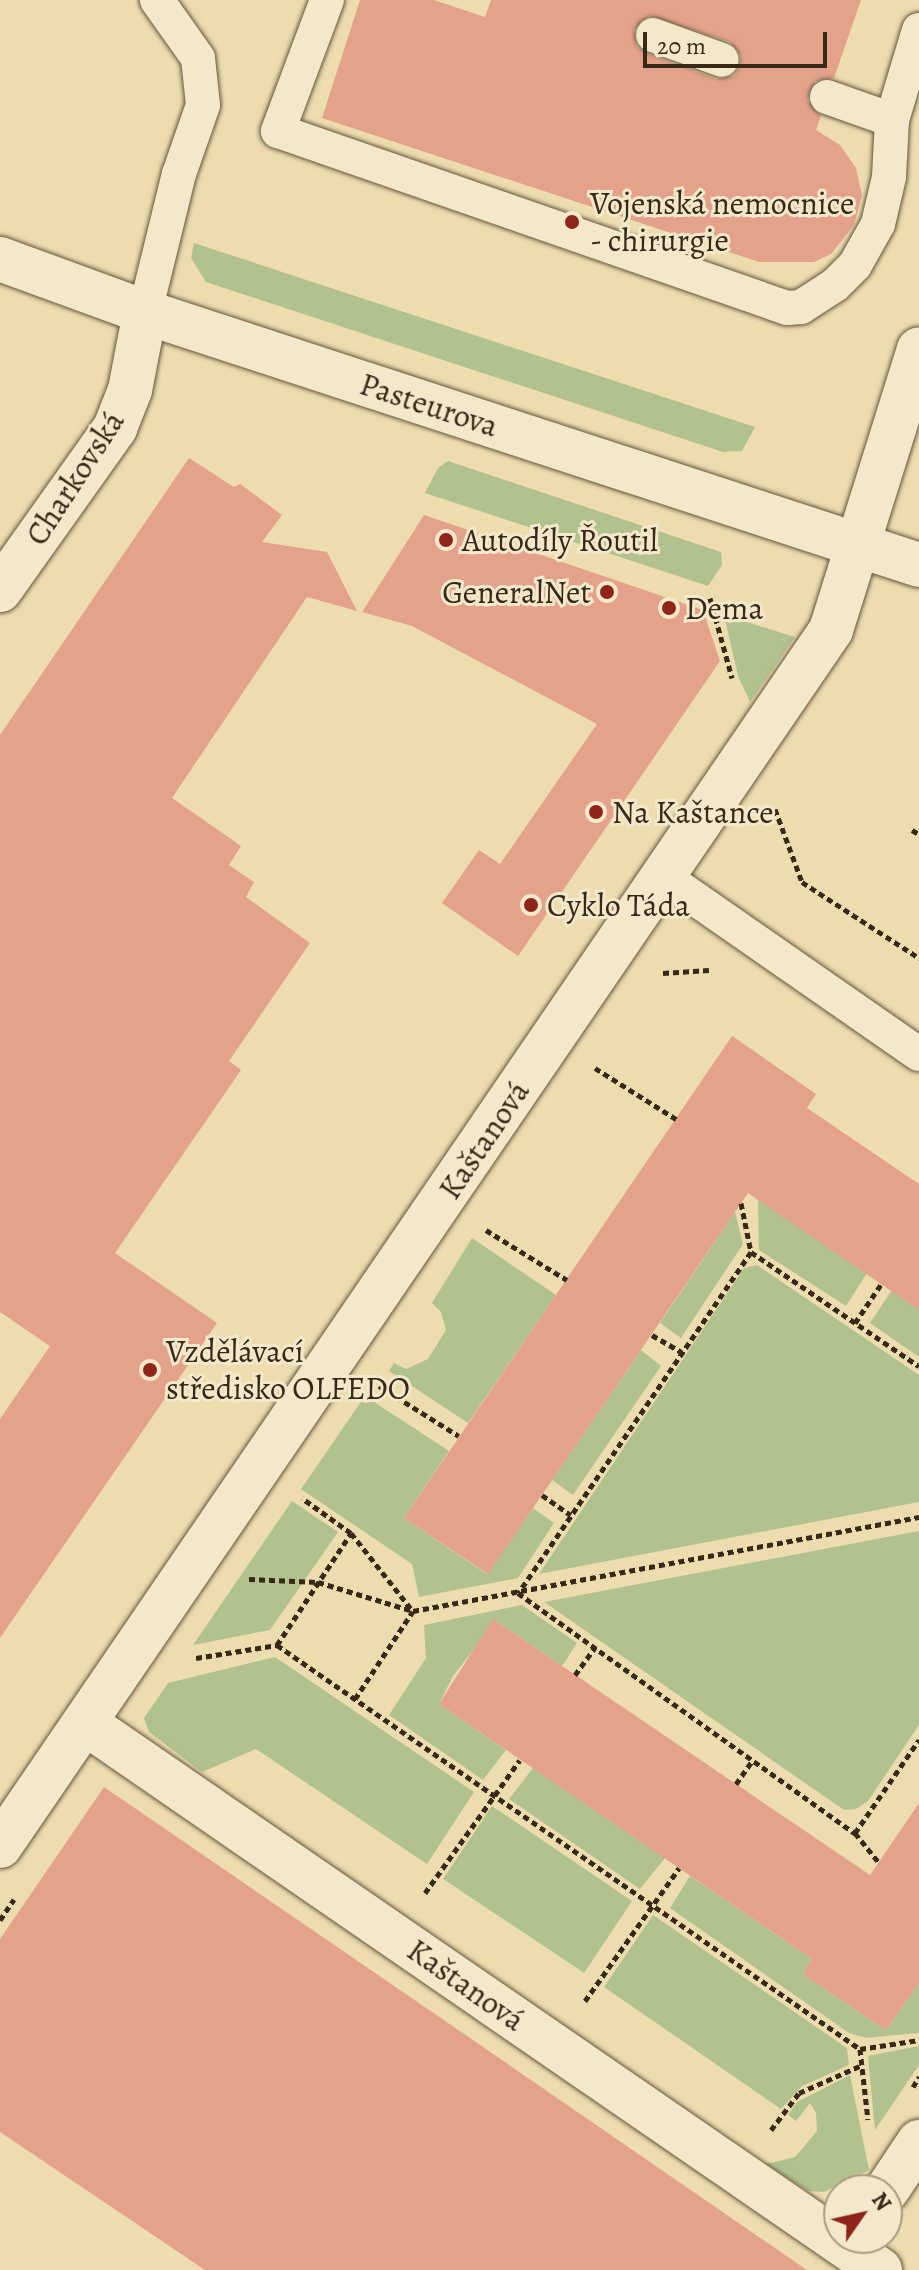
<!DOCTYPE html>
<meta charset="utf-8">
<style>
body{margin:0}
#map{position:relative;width:919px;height:2270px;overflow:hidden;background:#eddcae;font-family:Alegreya,serif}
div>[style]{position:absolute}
.green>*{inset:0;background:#b2c28f}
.building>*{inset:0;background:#e5a28b}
.path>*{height:5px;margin-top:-2.5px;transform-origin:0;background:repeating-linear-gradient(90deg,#372918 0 6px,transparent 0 10px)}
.roads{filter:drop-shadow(0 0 2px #64563e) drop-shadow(0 0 2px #64563e)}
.service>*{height:34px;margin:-17px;padding:0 17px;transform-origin:17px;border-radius:17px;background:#f3e8ca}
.minor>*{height:44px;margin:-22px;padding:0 22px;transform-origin:22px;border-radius:22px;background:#f3e8ca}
.secondary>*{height:44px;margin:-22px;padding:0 22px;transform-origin:22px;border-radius:22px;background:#f3e8ca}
.dots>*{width:22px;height:22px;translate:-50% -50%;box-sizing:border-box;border:4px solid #f3e8ca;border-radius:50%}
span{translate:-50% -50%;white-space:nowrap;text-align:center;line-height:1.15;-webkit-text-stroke:6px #f3e8ca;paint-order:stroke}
.poi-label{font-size:32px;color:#372918}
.left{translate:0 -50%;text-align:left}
.right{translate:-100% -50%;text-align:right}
.street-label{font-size:32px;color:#372918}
.north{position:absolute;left:823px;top:2174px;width:80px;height:80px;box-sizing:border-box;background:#f3e8ca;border:2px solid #a89c83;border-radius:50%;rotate:56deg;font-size:22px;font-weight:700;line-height:32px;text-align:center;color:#372918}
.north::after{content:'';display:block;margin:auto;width:28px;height:36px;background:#8f2418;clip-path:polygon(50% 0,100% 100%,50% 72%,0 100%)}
.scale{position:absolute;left:643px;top:32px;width:184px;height:36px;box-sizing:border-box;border:4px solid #372918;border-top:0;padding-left:10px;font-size:24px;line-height:28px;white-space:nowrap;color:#372918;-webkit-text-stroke:6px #f3e8ca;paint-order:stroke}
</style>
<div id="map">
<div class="green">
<div style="clip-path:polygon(194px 243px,755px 427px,742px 451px,723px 452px,206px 282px,191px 258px)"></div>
<div style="clip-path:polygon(448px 461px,721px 552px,722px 565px,708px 586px,425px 493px,438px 468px)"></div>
<div style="clip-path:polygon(724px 615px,795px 637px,750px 702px,738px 676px)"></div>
<div style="clip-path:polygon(758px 1199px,867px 1273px,846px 1306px,759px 1250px)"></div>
<div style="clip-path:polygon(735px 1212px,743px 1244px,681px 1338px,660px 1323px)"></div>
<div style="clip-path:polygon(472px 1238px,556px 1295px,468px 1423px,389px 1371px,394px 1363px,406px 1369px,428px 1359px,446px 1330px,441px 1312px,432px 1303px)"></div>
<div style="clip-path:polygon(757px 1265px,919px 1375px,919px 1502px,539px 1574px,744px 1268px)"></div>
<div style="clip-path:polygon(892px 1290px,919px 1309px,919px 1357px,870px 1323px)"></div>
<div style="clip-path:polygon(641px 1350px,661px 1366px,573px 1495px,552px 1480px)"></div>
<div style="clip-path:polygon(365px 1396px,449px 1451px,404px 1518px,487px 1574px,533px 1508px,554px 1523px,518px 1578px,419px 1597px,412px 1564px,301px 1489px)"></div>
<div style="clip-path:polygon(292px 1501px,338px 1532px,270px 1630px,193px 1645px)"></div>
<div style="clip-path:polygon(919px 1531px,919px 1725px,868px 1801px,856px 1809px,844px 1810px,544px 1602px)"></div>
<div style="clip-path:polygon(522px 1605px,577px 1643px,562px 1666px,496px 1621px,453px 1676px,439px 1704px,506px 1750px,483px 1780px,389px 1715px,426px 1658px,424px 1625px)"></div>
<div style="clip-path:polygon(275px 1657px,474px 1792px,427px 1864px,256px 1749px,202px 1772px,149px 1732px,144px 1718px,168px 1683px)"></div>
<div style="clip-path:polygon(533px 1768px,665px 1858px,640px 1889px,509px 1799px)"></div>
<div style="clip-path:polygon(492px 1806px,632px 1901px,584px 1973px,443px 1879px)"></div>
<div style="clip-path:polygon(690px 1876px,812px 1959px,803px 1974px,886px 2030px,919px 1983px,919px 2033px,866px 2038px,849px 2033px,670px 1908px)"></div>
<div style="clip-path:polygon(653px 1915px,847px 2048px,849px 2065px,802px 2086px,781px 2109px,604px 1987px)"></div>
<div style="clip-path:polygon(919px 2046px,919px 2065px,875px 2130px,868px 2056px)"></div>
<div style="clip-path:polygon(850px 2075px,869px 2170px,824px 2192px,808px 2191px,766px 2164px,795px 2157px,817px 2131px,816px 2113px,810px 2103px,796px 2121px,788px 2115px,797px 2102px)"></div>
</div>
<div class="building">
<div style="clip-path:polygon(evenodd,360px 0,434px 0,485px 17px,491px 0,861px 0,834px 78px,815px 81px,807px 100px,821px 116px,816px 130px,840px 145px,856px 168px,862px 195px,854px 225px,831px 254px,814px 262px,759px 262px,322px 118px,360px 0,649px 16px,730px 42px,741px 56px,740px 68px,734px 76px,716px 79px,646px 53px,637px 47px,634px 29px,649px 16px)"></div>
<div style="clip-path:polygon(189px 458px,234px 487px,240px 484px,282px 515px,262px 542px,327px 552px,357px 611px,307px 597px,172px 798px,241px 846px,229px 865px,254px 882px,246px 897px,310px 943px,229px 1061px,241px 1070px,115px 1253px,217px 1323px,0 1638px,0 1419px,50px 1346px,0 1312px,0 735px)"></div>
<div style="clip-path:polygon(424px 515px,703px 610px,720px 661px,518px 956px,442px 903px,479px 850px,500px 864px,597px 724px,412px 626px,362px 612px)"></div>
<div style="clip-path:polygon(732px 1036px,816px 1094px,807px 1108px,919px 1184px,919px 1310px,748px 1193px,488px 1574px,404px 1518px)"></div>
<div style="clip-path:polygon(493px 1619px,870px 1875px,919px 1803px,919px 1983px,886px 2030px,803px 1974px,812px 1959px,439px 1704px)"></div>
<div style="clip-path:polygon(104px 1787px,486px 2049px,807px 2270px,205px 2270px,0 2132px,0 1939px)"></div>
</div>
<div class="path">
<div style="left:710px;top:598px;width:83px;rotate:74.6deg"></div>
<div style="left:775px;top:809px;width:78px;rotate:69.7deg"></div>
<div style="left:802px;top:882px;width:140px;rotate:33deg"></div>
<div style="left:912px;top:830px;width:8px;rotate:30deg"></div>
<div style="left:663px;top:973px;width:46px;rotate:-3.7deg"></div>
<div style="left:595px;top:1068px;width:96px;rotate:32.2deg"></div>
<div style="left:741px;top:1203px;width:50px;rotate:78.5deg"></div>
<div style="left:751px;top:1252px;width:203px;rotate:34.2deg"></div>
<div style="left:486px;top:1230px;width:95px;rotate:31.7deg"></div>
<div style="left:751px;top:1252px;width:413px;rotate:124.3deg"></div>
<div style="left:518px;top:1593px;width:414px;rotate:35.5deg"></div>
<div style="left:855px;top:1833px;width:113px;rotate:-55.5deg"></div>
<div style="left:855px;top:1323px;width:48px;rotate:-56deg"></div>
<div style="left:652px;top:1335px;width:34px;rotate:30deg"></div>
<div style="left:379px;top:1386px;width:94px;rotate:32deg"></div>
<div style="left:542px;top:1495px;width:35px;rotate:35deg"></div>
<div style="left:351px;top:1533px;width:98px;rotate:51.6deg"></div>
<div style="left:249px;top:1579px;width:69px;rotate:2.5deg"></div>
<div style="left:318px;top:1582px;width:99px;rotate:17deg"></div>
<div style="left:413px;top:1611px;width:515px;rotate:-10.52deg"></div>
<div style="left:277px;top:1645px;width:134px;rotate:-56.5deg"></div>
<div style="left:351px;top:1533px;width:60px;rotate:-144.5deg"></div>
<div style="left:196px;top:1658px;width:82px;rotate:-9.1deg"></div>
<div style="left:277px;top:1645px;width:709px;rotate:34.72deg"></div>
<div style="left:860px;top:2049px;width:60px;rotate:-8.7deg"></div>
<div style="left:575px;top:1675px;width:34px;rotate:-54deg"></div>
<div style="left:355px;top:1699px;width:105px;rotate:-56.6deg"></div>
<div style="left:736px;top:1784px;width:29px;rotate:-55deg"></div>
<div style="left:855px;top:1833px;width:38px;rotate:51deg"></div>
<div style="left:425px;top:1893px;width:163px;rotate:-54.5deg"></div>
<div style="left:0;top:1920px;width:25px;rotate:-56deg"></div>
<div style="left:585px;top:2001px;width:163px;rotate:-54.7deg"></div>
<div style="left:860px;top:2049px;width:71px;rotate:83.6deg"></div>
<div style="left:913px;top:2087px;width:12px;rotate:-59deg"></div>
<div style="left:771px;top:2130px;width:46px;rotate:-52.9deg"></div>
<div style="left:799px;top:2093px;width:69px;rotate:-24deg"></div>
</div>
<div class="roads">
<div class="service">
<div style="left:327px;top:0;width:140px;rotate:110.5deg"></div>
<div style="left:278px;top:131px;width:539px;rotate:19.17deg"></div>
<div style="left:787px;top:308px;width:14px;rotate:-4deg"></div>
<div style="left:801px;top:307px;width:40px;rotate:-32.9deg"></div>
<div style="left:835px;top:285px;width:28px;rotate:-45deg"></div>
<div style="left:855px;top:265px;width:47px;rotate:-60.7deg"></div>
<div style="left:878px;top:224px;width:48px;rotate:-76.8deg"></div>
<div style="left:889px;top:177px;width:57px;rotate:-87deg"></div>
<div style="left:892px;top:120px;width:94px;rotate:-73.3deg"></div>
<div style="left:653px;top:35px;width:73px;rotate:19.9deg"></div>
<div style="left:827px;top:97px;width:69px;rotate:19.5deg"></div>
<div style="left:145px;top:312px;width:142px;rotate:-76.2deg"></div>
<div style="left:179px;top:174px;width:73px;rotate:-70.8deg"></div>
<div style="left:203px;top:105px;width:47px;rotate:-96.1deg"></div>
<div style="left:198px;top:58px;width:71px;rotate:-125.3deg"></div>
<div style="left:664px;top:877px;width:310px;rotate:34.8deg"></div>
</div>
<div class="minor">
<div style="left:0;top:590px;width:199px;rotate:-54.6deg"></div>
<div style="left:115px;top:428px;width:41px;rotate:-68.5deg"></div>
<div style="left:130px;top:390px;width:79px;rotate:-79.1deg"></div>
<div style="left:85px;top:1723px;width:965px;rotate:34.53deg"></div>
<div style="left:0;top:1846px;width:1473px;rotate:-55.65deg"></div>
<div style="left:831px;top:630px;width:294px;rotate:-72.6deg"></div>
<div style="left:887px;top:2190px;width:58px;rotate:-56.3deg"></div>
</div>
<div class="secondary">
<div style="left:0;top:259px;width:154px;rotate:20.1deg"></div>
<div style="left:145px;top:312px;width:814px;rotate:18.1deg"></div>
</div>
</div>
<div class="dots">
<div style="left:572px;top:222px;background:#8f2418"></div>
<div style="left:446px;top:540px;background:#8f2418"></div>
<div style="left:607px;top:592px;background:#8f2418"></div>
<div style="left:669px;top:608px;background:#8f2418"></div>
<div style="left:596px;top:812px;background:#8f2418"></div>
<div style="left:531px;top:905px;background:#8f2418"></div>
<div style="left:150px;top:1370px;background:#8f2418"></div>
</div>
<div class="poi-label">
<span class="left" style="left:590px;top:222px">Vojenská nemocnice<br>- chirurgie</span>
<span class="left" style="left:462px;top:540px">Autodíly Řoutil</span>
<span class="right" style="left:591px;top:592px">GeneralNet</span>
<span class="left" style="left:685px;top:608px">Dema</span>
<span class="left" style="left:612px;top:812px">Na Kaštance</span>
<span class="left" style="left:547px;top:905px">Cyklo Táda</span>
<span class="left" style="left:166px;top:1370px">Vzdělávací<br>středisko OLFEDO</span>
</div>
<div class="street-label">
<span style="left:429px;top:405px;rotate:18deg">Pasteurova</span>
<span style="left:75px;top:478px;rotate:-57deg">Charkovská</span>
<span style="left:484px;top:1140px;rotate:-56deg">Kaštanová</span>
<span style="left:466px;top:1985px;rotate:35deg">Kaštanová</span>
</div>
<div class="north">N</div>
<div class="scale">20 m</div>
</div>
